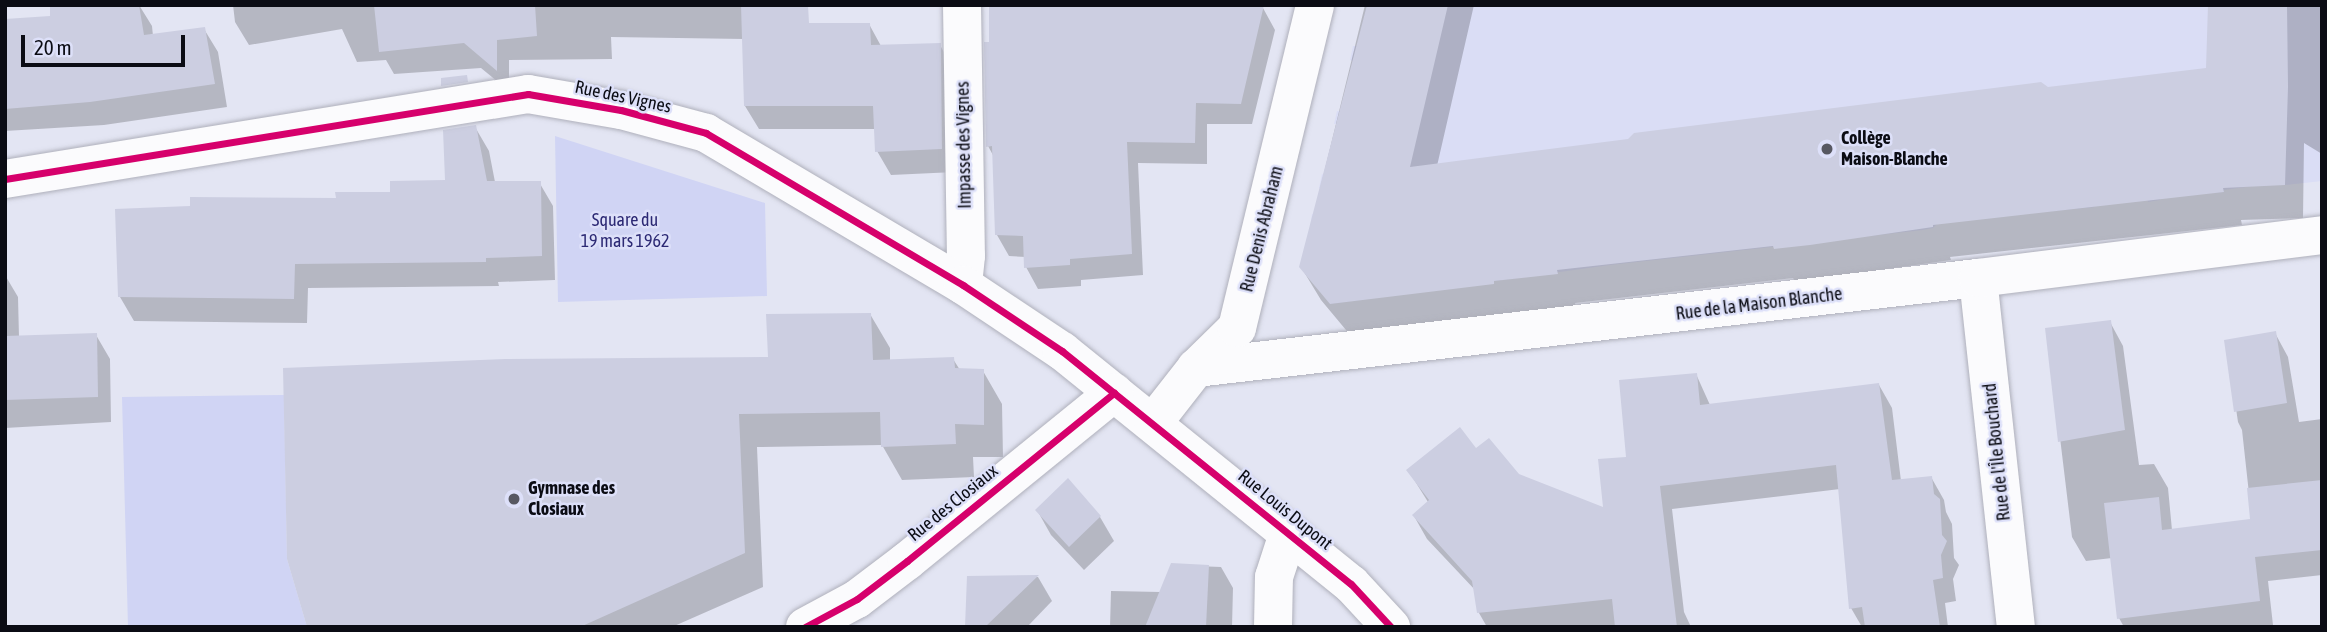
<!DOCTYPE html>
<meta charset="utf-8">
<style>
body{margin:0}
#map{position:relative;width:2327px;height:632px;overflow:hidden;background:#e3e5f3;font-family:"Asap Condensed",sans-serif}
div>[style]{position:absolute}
.built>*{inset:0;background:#daddf5}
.green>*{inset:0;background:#d0d4f4}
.shadow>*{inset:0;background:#0003}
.building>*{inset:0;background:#cccee1}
.roads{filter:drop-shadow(0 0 2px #afb0bb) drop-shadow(0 0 2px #afb0bb)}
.minor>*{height:38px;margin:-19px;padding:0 19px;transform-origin:19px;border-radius:19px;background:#fbfbfd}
.cycleway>*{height:7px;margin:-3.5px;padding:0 3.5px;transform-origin:3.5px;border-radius:3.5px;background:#d6006c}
.dots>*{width:19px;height:19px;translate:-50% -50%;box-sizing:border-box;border:4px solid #dde0f9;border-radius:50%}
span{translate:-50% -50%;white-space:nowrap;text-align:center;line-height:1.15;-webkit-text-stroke:5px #dde0f9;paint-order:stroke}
.street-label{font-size:18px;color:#0b0c14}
.poi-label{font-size:18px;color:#0b0c14;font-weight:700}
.left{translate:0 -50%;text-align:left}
.park-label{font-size:18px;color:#2c2974}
.frame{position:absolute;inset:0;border:7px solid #0b0c14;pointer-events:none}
.scale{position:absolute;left:21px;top:35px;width:164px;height:32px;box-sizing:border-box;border:4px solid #0b0c14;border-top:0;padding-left:9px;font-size:21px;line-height:24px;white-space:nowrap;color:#0b0c14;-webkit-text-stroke:5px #dde0f9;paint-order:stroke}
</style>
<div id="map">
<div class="built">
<div style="clip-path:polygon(1367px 5px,2322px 5px,2322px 181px,2285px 185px,2275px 183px,2224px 190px,2224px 192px,2159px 197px,2160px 200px,2148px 202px,2147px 198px,2094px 205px,2095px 207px,1988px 217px,1937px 224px,1933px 228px,1923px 230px,1610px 265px,1330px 304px,1324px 296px,1310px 227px,1312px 214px,1316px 214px,1322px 189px,1319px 188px,1322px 174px,1325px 175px,1337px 124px,1334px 124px,1337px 111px,1341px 111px,1353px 61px,1350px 60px,1353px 46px,1357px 46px)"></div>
</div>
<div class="green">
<div style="clip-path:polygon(555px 136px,765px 203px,767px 296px,558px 302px)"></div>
<div style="clip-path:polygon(284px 395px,287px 559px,307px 627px,128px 627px,122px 397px)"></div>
</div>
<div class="shadow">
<div style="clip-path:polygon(121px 5px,139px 5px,152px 26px,153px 36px,204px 29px,218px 52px,227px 107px,104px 125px,5px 131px,5px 21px,52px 18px)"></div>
<div style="clip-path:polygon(233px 5px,775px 5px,775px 24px,869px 24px,881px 46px,940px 45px,953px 69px,955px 172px,891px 175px,877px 151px,876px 129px,759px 129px,745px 106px,744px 39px,611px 37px,612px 59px,509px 60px,509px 91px,481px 68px,394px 74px,386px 60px,357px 62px,342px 29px,249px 45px,235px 22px)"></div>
<div style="clip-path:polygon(1365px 5px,1474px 5px,1437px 166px,2208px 70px,2210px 5px,2322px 5px,2322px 154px,2304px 143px,2303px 218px,2241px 220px,2242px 225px,1950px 257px,1951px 260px,1830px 277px,1795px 281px,1793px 278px,1575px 303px,1576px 307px,1351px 336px,1321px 300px,1301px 267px)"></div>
<div style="clip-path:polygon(1263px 8px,1275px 30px,1252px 124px,1207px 124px,1207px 164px,1138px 163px,1143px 275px,1081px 280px,1081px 286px,1038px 289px,1026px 267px,1026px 257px,1009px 256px,997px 235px,994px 157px,988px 146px)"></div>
<div style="clip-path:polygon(475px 127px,489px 151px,495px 182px,539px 182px,553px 206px,555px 280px,498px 282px,499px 286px,308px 288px,307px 323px,134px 321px,120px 297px,337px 200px,392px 194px,447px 182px)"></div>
<div style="clip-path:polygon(5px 275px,18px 297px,19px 337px,96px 335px,110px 359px,111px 422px,5px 428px)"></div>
<div style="clip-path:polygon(870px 314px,890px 348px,890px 361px,953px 359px,960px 370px,983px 371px,1002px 404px,1003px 457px,973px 457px,974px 477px,902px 480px,882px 445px,757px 447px,763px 587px,672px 627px,309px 627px,770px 359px)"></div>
<div style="clip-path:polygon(2110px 322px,2123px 346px,2139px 465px,2154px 464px,2168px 488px,2172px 530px,2252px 521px,2242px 430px,2238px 422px,2226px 341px,2275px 333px,2288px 357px,2299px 422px,2322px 419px,2322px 575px,2268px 581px,2273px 625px,2124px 627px,2119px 618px,2112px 558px,2086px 561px,2072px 537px,2047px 330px)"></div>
<div style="clip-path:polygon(1696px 374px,1710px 405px,1879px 385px,1892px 408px,1901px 481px,1931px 477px,1944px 500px,1946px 512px,1952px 524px,1954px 558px,1959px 565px,1953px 579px,1956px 601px,1945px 603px,1948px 627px,1862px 627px,1851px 608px,1840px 489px,1672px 509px,1684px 612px,1691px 627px,1487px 627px,1479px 613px,1476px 591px,1427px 539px,1414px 516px,1428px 502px,1408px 470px,1475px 450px,1518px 475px,1605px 510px,1628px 458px)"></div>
<div style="clip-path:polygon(1037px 510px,1100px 517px,1114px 541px,1084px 570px,1051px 535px)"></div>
<div style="clip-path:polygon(1172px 565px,1221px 567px,1233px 588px,1232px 627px,1110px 627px,1111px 591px,1161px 592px)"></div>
<div style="clip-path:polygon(1038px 577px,1052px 601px,1027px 627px,967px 627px,968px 578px)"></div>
</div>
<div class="building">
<div style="clip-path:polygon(75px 5px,139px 5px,144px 35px,205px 27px,215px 84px,90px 102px,5px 109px,5px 19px,50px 16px,50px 7px)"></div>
<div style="clip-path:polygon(374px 5px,535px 5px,537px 36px,497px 40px,497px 71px,464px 43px,379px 52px)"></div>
<div style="clip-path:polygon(741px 5px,808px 5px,809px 23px,870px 23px,871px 45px,941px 43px,942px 149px,875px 152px,873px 106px,744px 106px)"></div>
<div style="clip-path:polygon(989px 5px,1264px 5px,1241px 104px,1196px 103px,1195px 143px,1127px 142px,1132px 254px,1070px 259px,1070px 265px,1024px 268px,1023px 236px,995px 235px,992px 146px,986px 147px,984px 42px,989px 42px)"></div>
<div style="clip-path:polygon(1367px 5px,1448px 5px,1410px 167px,1628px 139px,1634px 133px,2041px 82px,2048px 87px,2206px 68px,2208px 5px,2287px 5px,2288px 87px,2285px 185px,2223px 188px,2224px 192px,1933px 225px,1933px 227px,1810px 245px,1774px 249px,1773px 246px,1557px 270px,1558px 274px,1494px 281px,1494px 284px,1330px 304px,1299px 267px)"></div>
<div style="clip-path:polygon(467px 75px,468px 82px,441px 86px,441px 78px)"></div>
<div style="clip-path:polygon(476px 125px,487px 181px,541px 181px,542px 256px,486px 258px,486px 262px,295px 264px,294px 299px,118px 297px,115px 209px,190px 206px,190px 197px,336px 198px,335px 192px,390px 192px,390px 181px,445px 180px,443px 130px)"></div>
<div style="clip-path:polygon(871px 313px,873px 360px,954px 357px,955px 368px,984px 369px,984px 425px,955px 424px,956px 444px,881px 447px,880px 412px,739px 414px,745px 553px,580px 627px,307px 627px,287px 559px,283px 368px,505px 359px,768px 357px,766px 314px)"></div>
<div style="clip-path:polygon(2111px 320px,2125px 430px,2058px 442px,2045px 328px)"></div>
<div style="clip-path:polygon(2276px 331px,2287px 403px,2234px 412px,2224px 340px)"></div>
<div style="clip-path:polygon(97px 333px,98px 397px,5px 400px,5px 336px)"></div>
<div style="clip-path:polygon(1697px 373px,1700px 405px,1879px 383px,1892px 480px,1932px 476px,1934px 494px,1940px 499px,1942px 535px,1947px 541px,1941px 555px,1943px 578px,1933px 580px,1940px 627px,1865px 627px,1862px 607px,1849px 609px,1836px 465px,1660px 486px,1677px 627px,1615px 627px,1612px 599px,1477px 613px,1472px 581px,1412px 515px,1429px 500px,1406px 470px,1460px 427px,1476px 448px,1489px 438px,1519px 474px,1603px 507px,1598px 459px,1626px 457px,1619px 380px)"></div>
<div style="clip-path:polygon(1068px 478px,1101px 516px,1069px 547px,1035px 510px)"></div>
<div style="clip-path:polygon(2322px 480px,2322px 550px,2255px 557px,2260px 601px,2117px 619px,2104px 503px,2159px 497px,2162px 530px,2250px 519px,2247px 488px)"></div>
<div style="clip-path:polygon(1171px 563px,1209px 565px,1206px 627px,1145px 627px)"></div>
<div style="clip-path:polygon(1039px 575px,985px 627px,965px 627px,967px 576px)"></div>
</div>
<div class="roads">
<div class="minor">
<div style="left:962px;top:5px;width:251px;rotate:89.1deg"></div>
<div style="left:966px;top:256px;width:29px;rotate:96deg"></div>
<div style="left:5px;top:179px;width:530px;rotate:-9.23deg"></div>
<div style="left:528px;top:94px;width:94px;rotate:9.8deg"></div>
<div style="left:621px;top:110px;width:88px;rotate:15.1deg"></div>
<div style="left:706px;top:133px;width:299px;rotate:30.6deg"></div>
<div style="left:963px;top:285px;width:119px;rotate:33.7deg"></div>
<div style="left:1062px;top:351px;width:371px;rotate:38.9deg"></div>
<div style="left:1351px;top:584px;width:59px;rotate:47.1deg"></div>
<div style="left:1978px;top:278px;width:351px;rotate:83.8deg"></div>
<div style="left:1196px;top:368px;width:787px;rotate:-6.57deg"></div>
<div style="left:1978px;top:278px;width:347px;rotate:-7.1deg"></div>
<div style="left:1153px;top:423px;width:70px;rotate:-52deg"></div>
<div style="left:1196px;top:368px;width:57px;rotate:-44.3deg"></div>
<div style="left:1237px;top:328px;width:332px;rotate:-76.4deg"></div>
<div style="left:805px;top:627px;width:59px;rotate:-28.3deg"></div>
<div style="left:857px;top:599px;width:63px;rotate:-37.2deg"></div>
<div style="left:907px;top:561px;width:267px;rotate:-39.1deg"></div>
<div style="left:1273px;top:627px;width:50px;rotate:-88.9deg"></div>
<div style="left:1274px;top:577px;width:45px;rotate:-72deg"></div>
</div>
</div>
<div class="cycleway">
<div style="left:5px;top:179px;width:530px;rotate:-9.23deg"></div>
<div style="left:528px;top:94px;width:94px;rotate:9.8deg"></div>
<div style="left:621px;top:110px;width:88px;rotate:15.1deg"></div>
<div style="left:706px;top:133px;width:299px;rotate:30.6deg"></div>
<div style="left:963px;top:285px;width:119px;rotate:33.7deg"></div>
<div style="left:1062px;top:351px;width:371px;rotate:38.9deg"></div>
<div style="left:1351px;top:584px;width:59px;rotate:47.1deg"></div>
<div style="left:805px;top:627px;width:59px;rotate:-28.3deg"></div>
<div style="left:857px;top:599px;width:63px;rotate:-37.2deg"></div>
<div style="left:907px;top:561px;width:267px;rotate:-39.1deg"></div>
</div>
<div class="dots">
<div style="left:1827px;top:149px;background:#575862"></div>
<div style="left:514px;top:499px;background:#575862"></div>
</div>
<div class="street-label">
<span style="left:623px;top:97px;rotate:12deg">Rue des Vignes</span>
<span style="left:964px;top:145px;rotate:-91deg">Impasse des Vignes</span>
<span style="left:1262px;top:229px;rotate:-76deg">Rue Denis Abraham</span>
<span style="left:1759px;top:304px;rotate:-7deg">Rue de la Maison Blanche</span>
<span style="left:1997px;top:452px;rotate:-96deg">Rue de l'Île Bouchard</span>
<span style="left:953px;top:503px;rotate:-39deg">Rue des Closiaux</span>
<span style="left:1285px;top:510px;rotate:39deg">Rue Louis Dupont</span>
</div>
<div class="poi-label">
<span class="left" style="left:1841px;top:149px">Collège<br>Maison-Blanche</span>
<span class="left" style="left:528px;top:499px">Gymnase des<br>Closiaux</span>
</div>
<div class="park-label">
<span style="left:625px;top:231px">Square du<br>19 mars 1962</span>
</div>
<div class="frame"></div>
<div class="scale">20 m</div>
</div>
